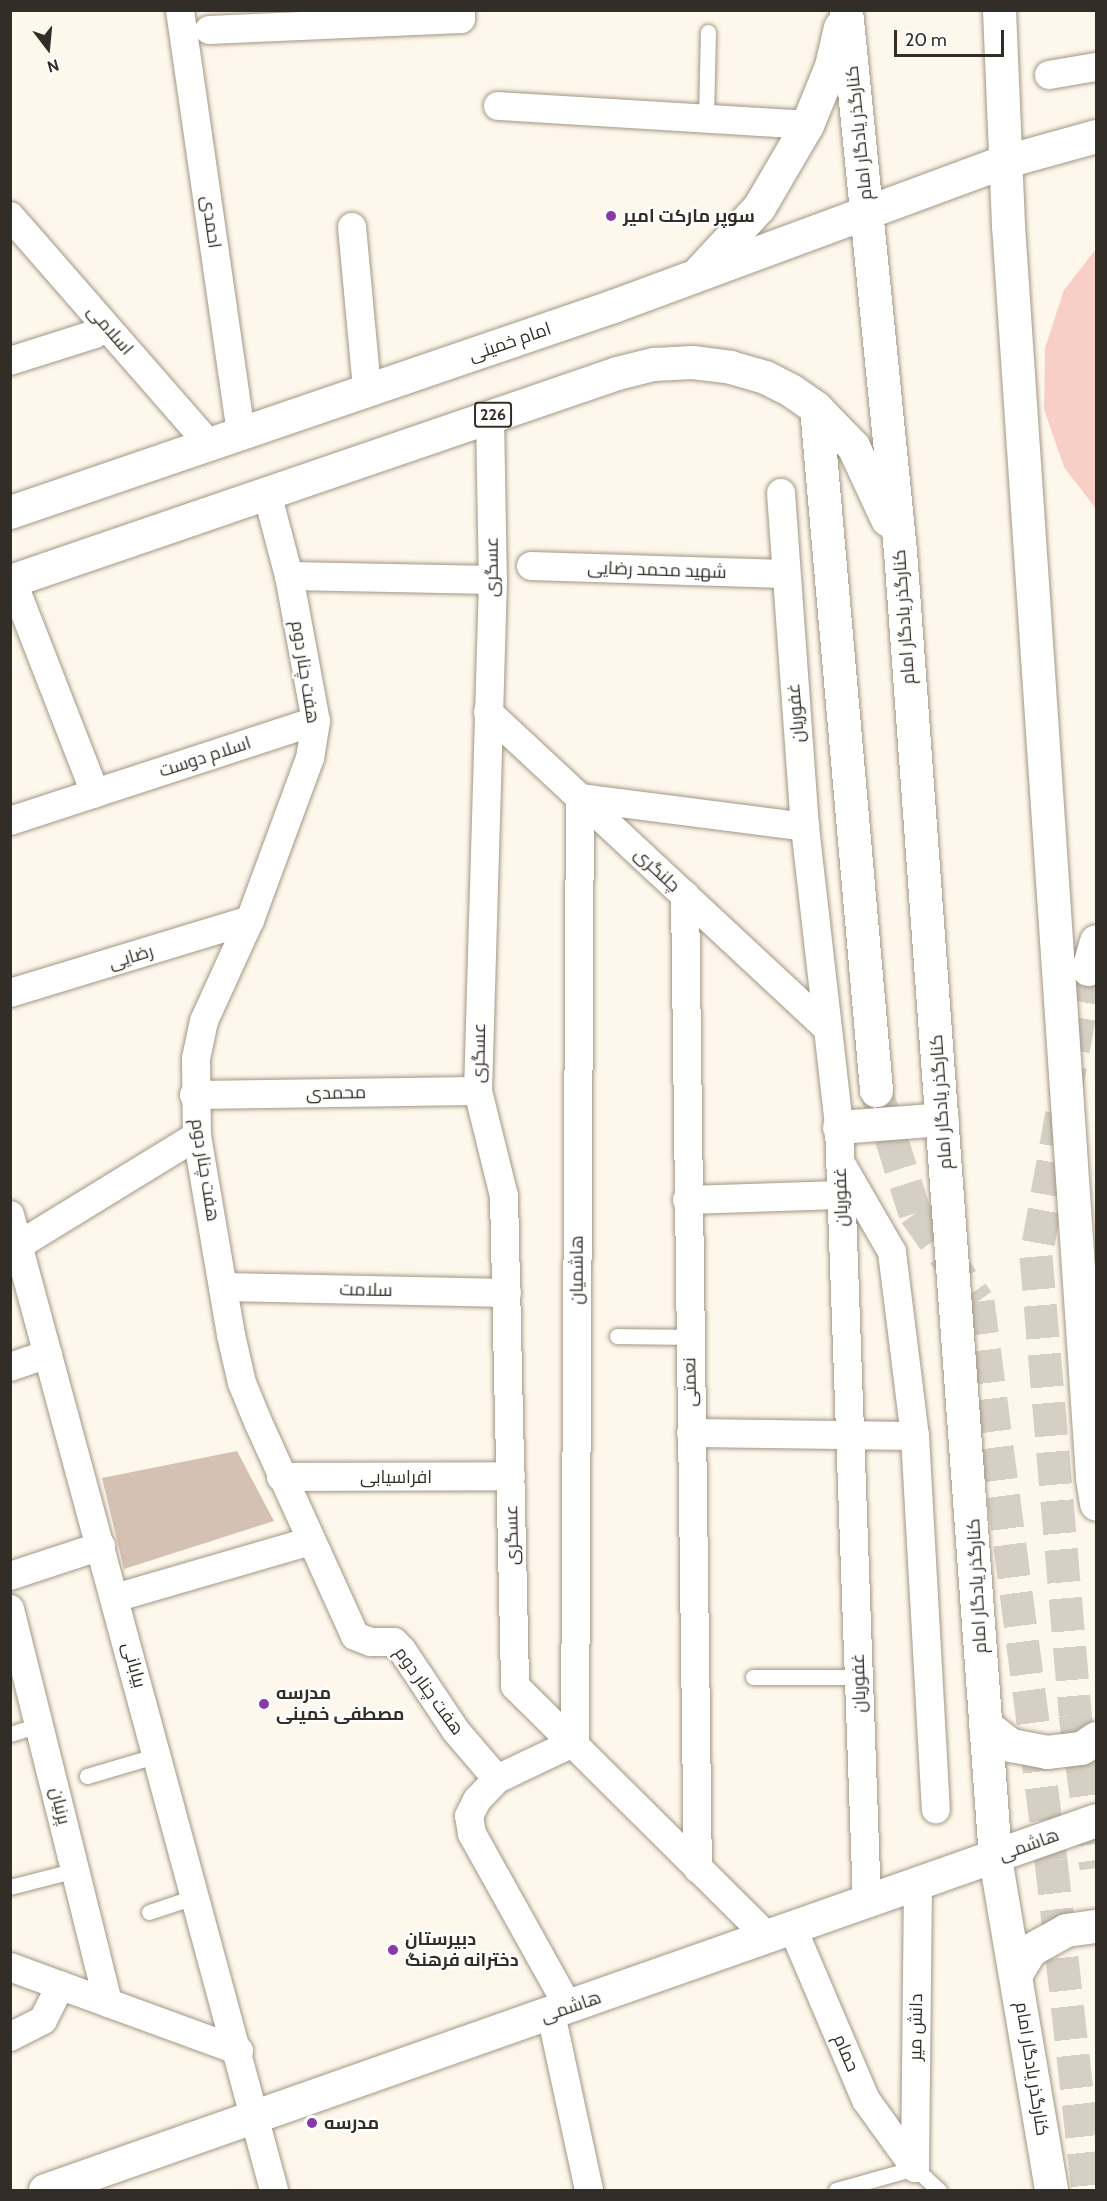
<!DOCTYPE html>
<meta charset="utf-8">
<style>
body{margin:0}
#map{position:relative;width:1107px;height:2201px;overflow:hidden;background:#fef7eb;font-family:Cabin,Cairo,sans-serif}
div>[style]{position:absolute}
.green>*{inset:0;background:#f7cfc7}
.building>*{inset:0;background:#d4c1b3}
.highway-tunnel>*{height:33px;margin-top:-16.5px;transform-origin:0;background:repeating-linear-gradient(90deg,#d5cfc4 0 33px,transparent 0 49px)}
.roads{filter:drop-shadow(0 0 2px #a19785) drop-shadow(0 0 2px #a19785)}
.lane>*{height:15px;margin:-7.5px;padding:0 7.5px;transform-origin:7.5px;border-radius:7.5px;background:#fff}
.street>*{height:28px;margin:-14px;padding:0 14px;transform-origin:14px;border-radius:14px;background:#fff}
.secondary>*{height:33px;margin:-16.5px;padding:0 16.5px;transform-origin:16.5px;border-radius:16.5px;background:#fff}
.primary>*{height:33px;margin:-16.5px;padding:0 16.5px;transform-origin:16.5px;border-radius:16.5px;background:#fff}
.highway>*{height:33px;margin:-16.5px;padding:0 16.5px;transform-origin:16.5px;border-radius:16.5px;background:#fff}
.dots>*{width:16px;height:16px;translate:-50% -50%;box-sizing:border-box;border:3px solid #fff;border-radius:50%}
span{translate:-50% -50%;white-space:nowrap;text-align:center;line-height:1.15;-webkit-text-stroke:4.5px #fff;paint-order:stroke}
.shield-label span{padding:2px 4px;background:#fff;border:2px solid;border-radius:4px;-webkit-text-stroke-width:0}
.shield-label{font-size:16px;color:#322e27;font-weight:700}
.street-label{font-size:18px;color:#322e27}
.poi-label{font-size:18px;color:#322e27;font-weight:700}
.left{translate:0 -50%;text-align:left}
.frame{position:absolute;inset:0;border:12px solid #322e27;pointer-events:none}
.north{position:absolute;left:18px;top:18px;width:60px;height:60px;-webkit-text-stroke:4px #fff;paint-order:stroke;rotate:164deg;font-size:16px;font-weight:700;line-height:24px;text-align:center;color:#322e27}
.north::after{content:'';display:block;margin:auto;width:21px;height:27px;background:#322e27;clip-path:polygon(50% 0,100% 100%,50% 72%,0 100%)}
.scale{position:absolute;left:894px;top:30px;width:110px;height:27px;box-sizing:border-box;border:3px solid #322e27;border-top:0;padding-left:8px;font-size:18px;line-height:21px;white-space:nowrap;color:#322e27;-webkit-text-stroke:4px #fff;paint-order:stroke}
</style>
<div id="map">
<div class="green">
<div style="clip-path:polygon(1096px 249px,1096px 509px,1064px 467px,1044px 409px,1045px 348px,1064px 290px)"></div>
</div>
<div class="building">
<div style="clip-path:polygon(237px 1451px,274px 1521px,124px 1569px,102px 1478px)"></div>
</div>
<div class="highway-tunnel">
<div style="left:1088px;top:969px;width:292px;rotate:100.3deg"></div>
<div style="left:1036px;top:1256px;width:460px;rotate:85.1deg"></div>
<div style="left:1075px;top:1714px;width:155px;rotate:82.2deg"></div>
<div style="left:876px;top:1090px;width:129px;rotate:72.4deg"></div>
<div style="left:915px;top:1213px;width:108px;rotate:54.4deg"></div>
<div style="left:978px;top:1301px;width:564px;rotate:82.56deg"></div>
<div style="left:1051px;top:1860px;width:332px;rotate:83.6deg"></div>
</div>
<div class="roads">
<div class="lane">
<div style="left:706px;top:118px;width:86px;rotate:-88.7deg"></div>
<div style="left:617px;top:1336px;width:72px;rotate:0.8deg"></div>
<div style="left:753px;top:1677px;width:106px"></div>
<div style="left:10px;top:1734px;width:31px;rotate:-17deg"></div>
<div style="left:87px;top:1776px;width:74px;rotate:-16.5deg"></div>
<div style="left:10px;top:1887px;width:68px;rotate:-14.4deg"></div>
<div style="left:149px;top:1912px;width:51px;rotate:-18.4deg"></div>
<div style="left:836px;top:2190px;width:82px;rotate:-15.6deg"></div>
<div style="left:915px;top:2168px;width:33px;rotate:43deg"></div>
</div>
<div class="street">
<div style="left:180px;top:10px;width:427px;rotate:81.8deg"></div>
<div style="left:209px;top:30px;width:252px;rotate:-2.5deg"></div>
<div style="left:461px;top:19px;width:9px;rotate:-90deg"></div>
<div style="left:1049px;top:75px;width:48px;rotate:-9.7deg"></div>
<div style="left:498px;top:106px;width:310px;rotate:3.5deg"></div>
<div style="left:10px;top:216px;width:304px;rotate:48.9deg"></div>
<div style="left:352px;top:227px;width:164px;rotate:84.7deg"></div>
<div style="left:10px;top:361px;width:89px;rotate:-17.6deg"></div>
<div style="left:490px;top:416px;width:164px;rotate:89deg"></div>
<div style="left:493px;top:580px;width:511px;rotate:91.68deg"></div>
<div style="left:478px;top:1091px;width:108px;rotate:76.1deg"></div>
<div style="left:504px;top:1196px;width:490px;rotate:88.7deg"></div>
<div style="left:515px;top:1686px;width:358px;rotate:44.8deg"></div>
<div style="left:267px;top:493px;width:86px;rotate:75.2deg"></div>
<div style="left:289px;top:576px;width:147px;rotate:79.5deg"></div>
<div style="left:316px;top:721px;width:37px;rotate:99deg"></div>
<div style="left:310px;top:758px;width:173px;rotate:110.3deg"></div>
<div style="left:250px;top:920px;width:111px;rotate:114.5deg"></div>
<div style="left:204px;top:1021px;width:38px;rotate:102deg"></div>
<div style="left:196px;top:1058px;width:78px;rotate:89.3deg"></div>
<div style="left:197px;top:1136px;width:202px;rotate:80.3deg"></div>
<div style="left:231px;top:1335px;width:49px;rotate:77.1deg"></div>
<div style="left:242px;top:1383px;width:42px;rotate:67.7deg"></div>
<div style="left:258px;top:1422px;width:235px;rotate:65.6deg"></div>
<div style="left:355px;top:1636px;width:17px;rotate:21deg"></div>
<div style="left:371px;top:1642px;width:23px"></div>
<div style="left:394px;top:1642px;width:11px;rotate:45deg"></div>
<div style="left:402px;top:1650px;width:97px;rotate:56.3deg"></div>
<div style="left:456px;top:1731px;width:63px;rotate:49.5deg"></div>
<div style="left:781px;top:493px;width:335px;rotate:85.9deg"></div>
<div style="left:805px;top:827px;width:302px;rotate:83.5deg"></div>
<div style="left:839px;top:1127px;width:777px;rotate:87.93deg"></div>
<div style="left:531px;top:566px;width:253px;rotate:1.8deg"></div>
<div style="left:289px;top:576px;width:204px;rotate:1.1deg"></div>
<div style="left:12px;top:580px;width:229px;rotate:68.7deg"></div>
<div style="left:488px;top:712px;width:463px;rotate:43deg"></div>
<div style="left:10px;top:821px;width:322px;rotate:-18.1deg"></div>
<div style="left:685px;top:895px;width:974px;rotate:89.24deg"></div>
<div style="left:10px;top:993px;width:251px;rotate:-16.9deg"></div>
<div style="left:194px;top:1095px;width:284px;rotate:-0.8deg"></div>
<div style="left:842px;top:1165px;width:100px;rotate:60.1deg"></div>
<div style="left:892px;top:1252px;width:185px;rotate:82.9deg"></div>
<div style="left:915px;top:1436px;width:374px;rotate:86.8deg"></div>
<div style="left:687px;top:1200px;width:154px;rotate:-1.9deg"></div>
<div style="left:10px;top:1215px;width:1010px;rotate:74.85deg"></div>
<div style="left:19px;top:1245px;width:209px;rotate:-31.5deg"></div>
<div style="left:226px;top:1287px;width:281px;rotate:1.2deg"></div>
<div style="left:10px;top:1367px;width:40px;rotate:-18.9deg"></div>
<div style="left:691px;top:1433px;width:224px;rotate:0.8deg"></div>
<div style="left:281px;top:1477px;width:230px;rotate:-0.2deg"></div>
<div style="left:10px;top:1576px;width:96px;rotate:-18.2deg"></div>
<div style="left:115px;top:1598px;width:204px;rotate:-16.2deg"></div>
<div style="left:10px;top:1609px;width:406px;rotate:76deg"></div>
<div style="left:793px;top:1929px;width:186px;rotate:66.9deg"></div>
<div style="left:866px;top:2100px;width:84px;rotate:54.2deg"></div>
<div style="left:10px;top:1967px;width:244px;rotate:20.1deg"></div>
<div style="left:569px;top:2008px;width:199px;rotate:-119.1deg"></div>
<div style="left:472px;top:1834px;width:18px;rotate:-99deg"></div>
<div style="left:469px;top:1816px;width:18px;rotate:-63deg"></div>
<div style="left:477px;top:1800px;width:29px;rotate:-46deg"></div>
<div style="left:497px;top:1779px;width:86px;rotate:-25.4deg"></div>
<div style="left:575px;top:1742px;width:944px;rotate:-89.7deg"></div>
<div style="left:580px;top:798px;width:227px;rotate:7.3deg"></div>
<div style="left:551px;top:2014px;width:180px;rotate:77.8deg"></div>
<div style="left:10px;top:2037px;width:37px;rotate:-27deg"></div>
<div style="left:43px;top:2020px;width:39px;rotate:-63deg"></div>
<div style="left:915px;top:2168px;width:283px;rotate:-89.4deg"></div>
</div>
<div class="secondary">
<div style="left:45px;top:2190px;width:1114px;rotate:-19.39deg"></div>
</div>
<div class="primary">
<div style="left:846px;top:10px;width:544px;rotate:84.3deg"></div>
<div style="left:900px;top:551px;width:1310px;rotate:85.84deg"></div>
<div style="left:995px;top:1858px;width:337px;rotate:80.4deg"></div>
<div style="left:999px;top:10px;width:215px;rotate:87.6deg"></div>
<div style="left:1008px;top:225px;width:1256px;rotate:86.16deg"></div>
<div style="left:1092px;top:1478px;width:26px;rotate:81deg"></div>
<div style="left:699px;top:272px;width:88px;rotate:-47.3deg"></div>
<div style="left:759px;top:207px;width:95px;rotate:-59.7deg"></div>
<div style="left:807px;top:125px;width:64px;rotate:-67.9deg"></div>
<div style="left:831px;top:66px;width:40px;rotate:-77deg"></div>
<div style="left:10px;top:512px;width:637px;rotate:-18.86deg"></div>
<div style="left:613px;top:306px;width:419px;rotate:-20.3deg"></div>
<div style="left:10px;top:581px;width:642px;rotate:-18.91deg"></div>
<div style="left:617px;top:373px;width:38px;rotate:-14deg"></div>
<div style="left:654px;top:364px;width:38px;rotate:-3deg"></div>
<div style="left:692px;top:362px;width:38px;rotate:7deg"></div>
<div style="left:730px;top:367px;width:36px;rotate:16deg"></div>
<div style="left:765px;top:377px;width:30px;rotate:27deg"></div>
<div style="left:792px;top:391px;width:29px;rotate:35deg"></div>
<div style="left:816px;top:408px;width:53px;rotate:45.8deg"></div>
<div style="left:853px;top:446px;width:81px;rotate:65deg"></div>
<div style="left:839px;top:1127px;width:103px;rotate:-4.4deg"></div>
<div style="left:985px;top:1725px;width:33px;rotate:38deg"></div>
<div style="left:1011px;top:1745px;width:37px;rotate:11deg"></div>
<div style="left:1047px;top:1752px;width:34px;rotate:-7deg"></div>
<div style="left:1081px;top:1748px;width:18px;rotate:-34deg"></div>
<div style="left:1017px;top:1972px;width:26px;rotate:-59deg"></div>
<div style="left:1030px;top:1950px;width:41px;rotate:-29.1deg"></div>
<div style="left:1066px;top:1930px;width:30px;rotate:-8deg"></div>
</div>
<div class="highway">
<div style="left:1006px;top:161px;width:93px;rotate:-15.5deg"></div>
<div style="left:816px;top:408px;width:685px;rotate:84.97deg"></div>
<div style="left:1088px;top:969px;width:29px;rotate:-74deg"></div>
</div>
</div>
<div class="dots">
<div style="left:611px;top:216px;background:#8838a7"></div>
<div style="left:264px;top:1704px;background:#8838a7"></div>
<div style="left:393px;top:1950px;background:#8838a7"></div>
<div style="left:312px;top:2123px;background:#8838a7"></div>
</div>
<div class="shield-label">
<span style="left:493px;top:415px">226</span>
</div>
<div class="street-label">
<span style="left:859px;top:133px;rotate:-96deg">کنارگذر یادگار امام</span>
<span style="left:211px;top:222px;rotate:82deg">احمدی</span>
<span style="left:110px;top:330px;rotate:49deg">اسلامی</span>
<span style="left:510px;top:342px;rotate:-19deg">امام خمینی</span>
<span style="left:492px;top:567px;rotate:-90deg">عسگری</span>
<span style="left:657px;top:570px;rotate:2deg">شهید محمد رضایی</span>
<span style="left:904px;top:617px;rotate:-94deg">کنارگذر یادگار امام</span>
<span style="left:305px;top:672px;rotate:81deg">هفت چنار دوم</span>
<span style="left:796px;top:713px;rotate:-95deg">غفوریان</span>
<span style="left:205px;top:757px;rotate:-18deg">اسلام دوست</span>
<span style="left:657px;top:870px;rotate:43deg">چلنگری</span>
<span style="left:131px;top:957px;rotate:-17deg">رضایی</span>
<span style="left:479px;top:1053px;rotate:-89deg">عسگری</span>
<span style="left:336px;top:1093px;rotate:-1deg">محمدی</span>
<span style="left:941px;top:1102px;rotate:-94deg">کنارگذر یادگار امام</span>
<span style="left:205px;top:1170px;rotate:81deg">هفت چنار دوم</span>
<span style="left:841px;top:1197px;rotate:-92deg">غفوریان</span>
<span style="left:577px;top:1270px;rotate:-90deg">هاشمیان</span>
<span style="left:366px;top:1290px;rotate:1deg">سلامت</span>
<span style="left:690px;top:1382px;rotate:-91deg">نعمتی</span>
<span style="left:396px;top:1477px">افراسیابی</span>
<span style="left:512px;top:1535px;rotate:-91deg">عسگری</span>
<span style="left:977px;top:1586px;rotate:-93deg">کنارگذر یادگار امام</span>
<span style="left:134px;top:1665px;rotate:75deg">بیابانی</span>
<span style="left:859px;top:1683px;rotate:-92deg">غفوریان</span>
<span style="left:429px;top:1691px;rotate:54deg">هفت چنار دوم</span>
<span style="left:60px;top:1806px;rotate:76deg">پرنیان</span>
<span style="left:1029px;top:1845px;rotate:-20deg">هاشمی</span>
<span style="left:571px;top:2007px;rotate:-19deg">هاشمی</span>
<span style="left:916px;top:2027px;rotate:-89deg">دانش میر</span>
<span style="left:846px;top:2053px;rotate:67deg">حمام</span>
<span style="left:1032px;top:2069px;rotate:81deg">کنارگذر یادگار امام</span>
</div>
<div class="poi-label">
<span class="left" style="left:623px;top:216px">سوپر مارکت امیر</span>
<span class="left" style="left:276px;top:1704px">مدرسه<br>مصطفی خمینی</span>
<span class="left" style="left:405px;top:1950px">دبیرستان<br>دخترانه فرهنگ</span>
<span class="left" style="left:324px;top:2123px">مدرسه</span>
</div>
<div class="frame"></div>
<div class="north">N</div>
<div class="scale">20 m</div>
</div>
